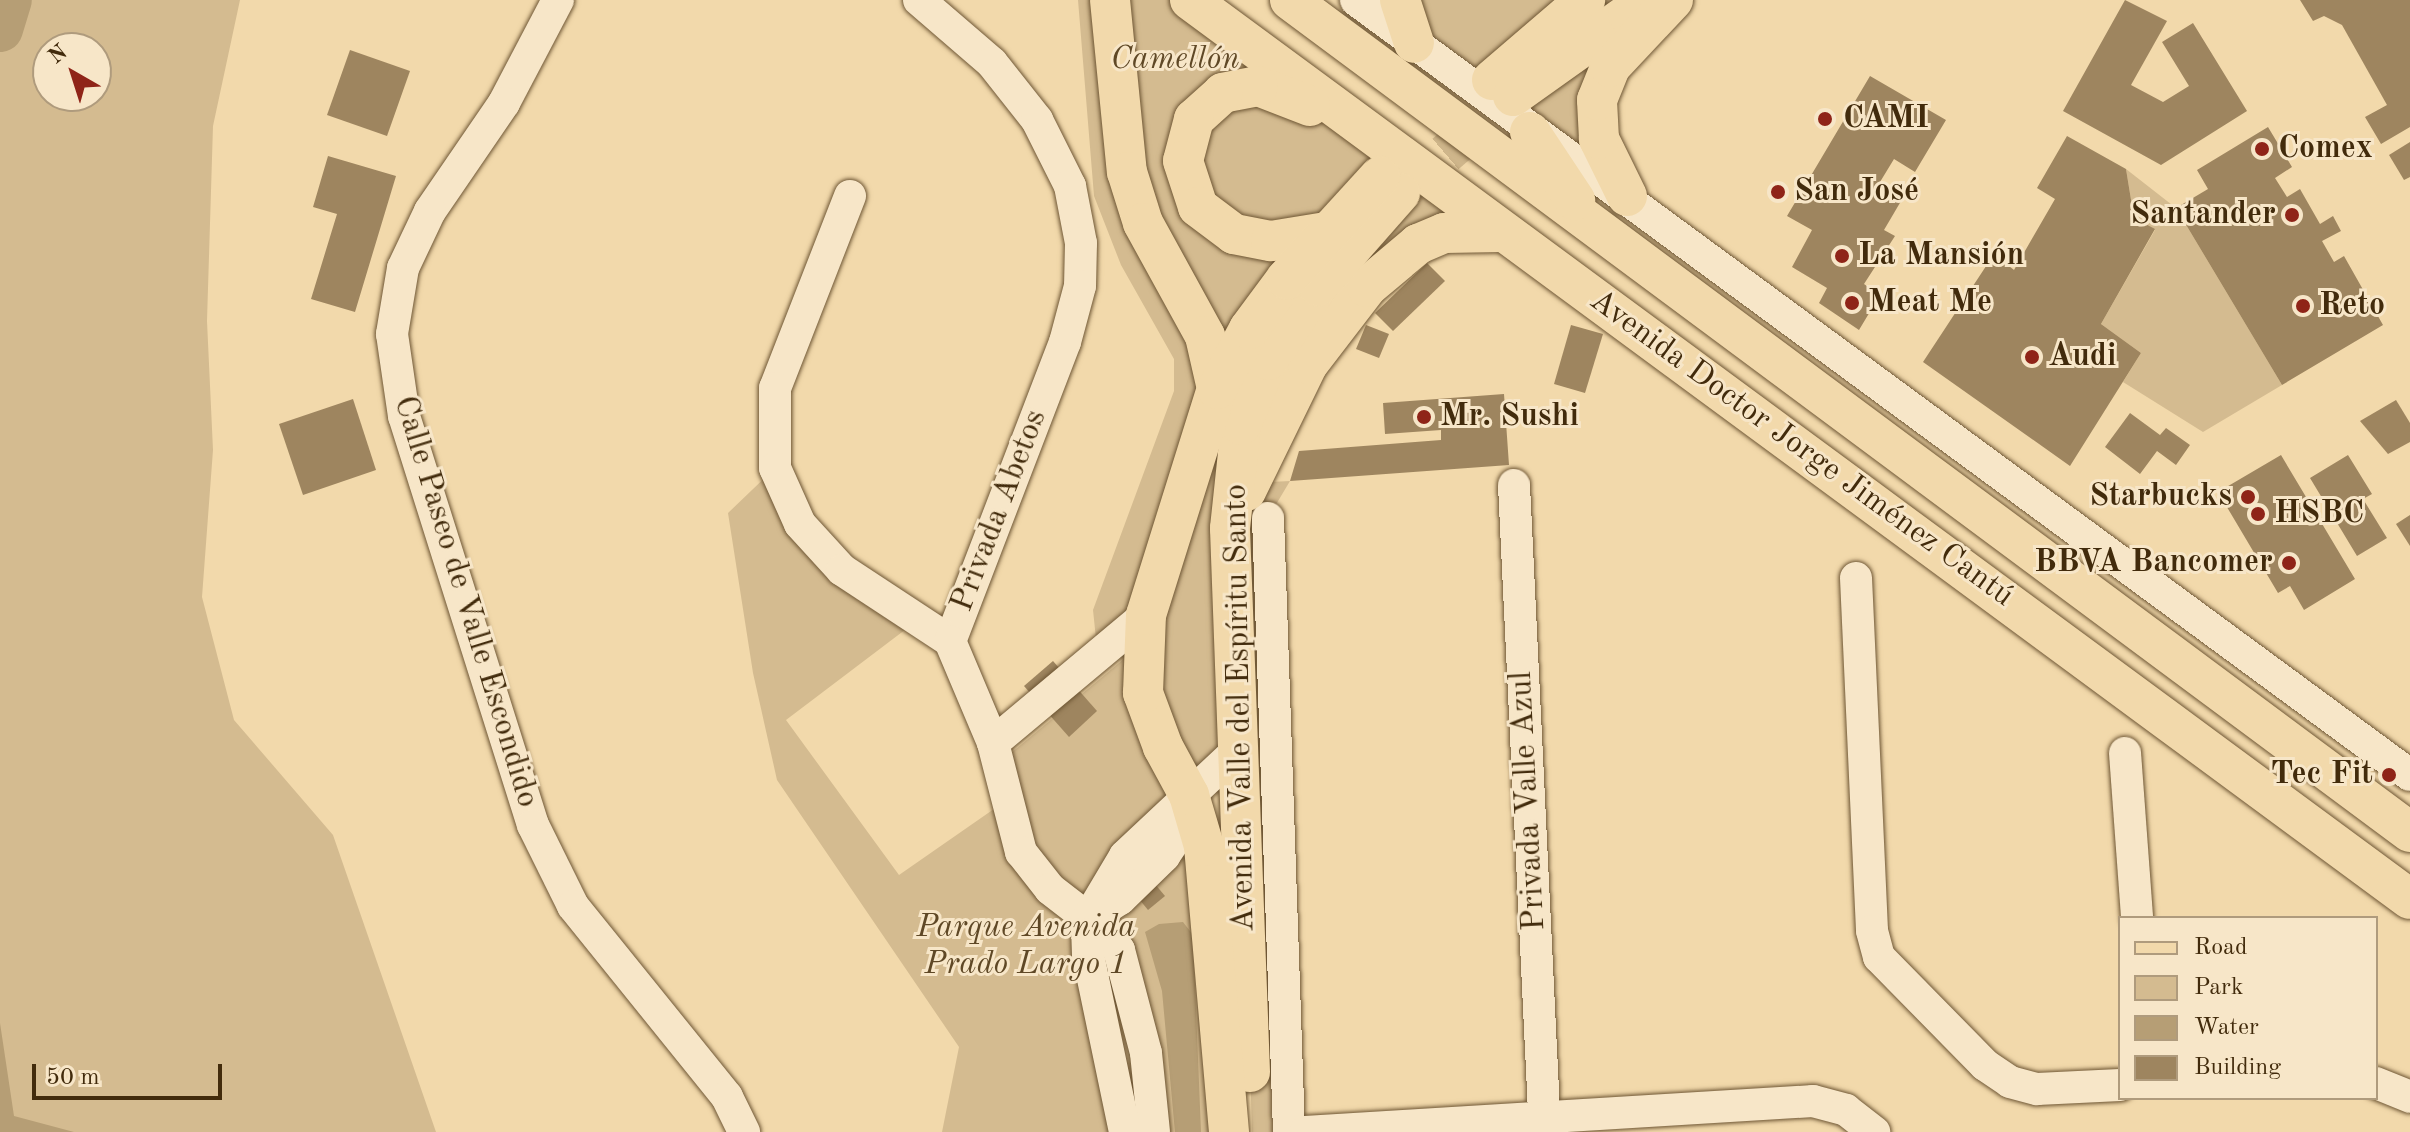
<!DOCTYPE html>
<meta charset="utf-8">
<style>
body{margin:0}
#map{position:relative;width:2410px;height:1132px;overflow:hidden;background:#f2d9ab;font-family:"Old Standard TT",serif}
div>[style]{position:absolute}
.green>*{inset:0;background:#d4bb90}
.water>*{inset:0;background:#b69e75}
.river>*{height:46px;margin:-23px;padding:0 23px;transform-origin:23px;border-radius:23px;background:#b69e75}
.building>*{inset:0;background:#9e855f}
.major-tunnel>*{height:40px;margin-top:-20px;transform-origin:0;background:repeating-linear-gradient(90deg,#cfb68b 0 40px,transparent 0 60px)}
.roads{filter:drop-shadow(0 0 2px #6e5634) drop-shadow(0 0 2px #6e5634)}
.minor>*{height:32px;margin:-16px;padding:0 16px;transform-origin:16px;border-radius:16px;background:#f7e6c8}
.major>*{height:40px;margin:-20px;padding:0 20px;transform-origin:20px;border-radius:20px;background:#f2d9ab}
.dots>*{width:22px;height:22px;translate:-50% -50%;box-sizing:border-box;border:4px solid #f7e6c8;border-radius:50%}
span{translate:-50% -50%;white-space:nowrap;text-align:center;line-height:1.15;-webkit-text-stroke:6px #f7e6c8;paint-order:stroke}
.park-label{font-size:32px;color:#5f4826;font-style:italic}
.poi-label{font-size:32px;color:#422b0c;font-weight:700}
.left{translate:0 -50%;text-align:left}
.right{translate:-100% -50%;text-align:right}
.street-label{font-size:32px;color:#422b0c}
.legend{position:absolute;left:2118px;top:916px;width:260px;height:184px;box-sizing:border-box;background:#f7e6c8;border:2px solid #af9b7d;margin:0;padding:10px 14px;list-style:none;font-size:24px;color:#422b0c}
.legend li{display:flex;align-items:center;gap:16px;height:40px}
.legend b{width:40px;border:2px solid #af9b7d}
.north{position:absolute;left:32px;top:32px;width:80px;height:80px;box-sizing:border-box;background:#f7e6c8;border:2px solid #af9b7d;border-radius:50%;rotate:321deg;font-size:22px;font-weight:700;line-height:32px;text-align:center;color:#422b0c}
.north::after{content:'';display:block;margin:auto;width:28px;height:36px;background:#8f2418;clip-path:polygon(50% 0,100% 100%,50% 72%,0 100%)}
.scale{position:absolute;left:32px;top:1064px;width:190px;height:36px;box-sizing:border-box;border:4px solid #422b0c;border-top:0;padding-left:10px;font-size:24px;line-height:28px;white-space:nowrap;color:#422b0c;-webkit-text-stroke:6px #f7e6c8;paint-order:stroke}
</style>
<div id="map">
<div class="green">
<div style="clip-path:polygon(evenodd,0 0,240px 0,213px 126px,207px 321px,213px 450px,202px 597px,234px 720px,333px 835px,436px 1132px,0 1132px,0 0,48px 48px,96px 48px,96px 96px,48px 96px,48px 48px)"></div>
<div style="clip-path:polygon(1078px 0,1190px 0,1502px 232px,1390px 264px,1250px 483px,1290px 481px,1268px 518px,1289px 1132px,1252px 1132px,1241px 748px,1189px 795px,1229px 1132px,1154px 1132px,1146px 1053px,1087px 921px,1125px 1132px,942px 1132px,959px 1047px,777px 780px,753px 673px,728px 513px,775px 468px,800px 524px,918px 620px,786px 720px,899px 875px,1004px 802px,998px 764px,1143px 643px,1098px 658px,1093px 610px,1174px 391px,1174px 359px,1121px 265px,1094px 196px)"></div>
<div style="clip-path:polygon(1356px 0,1673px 0,1597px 100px,1627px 196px)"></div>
<div style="clip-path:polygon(2126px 169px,2176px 208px,2282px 385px,2203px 432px,2123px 382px,2141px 353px,2101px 324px,2155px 230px,2134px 218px)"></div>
</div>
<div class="water">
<div style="clip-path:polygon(1183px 922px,1193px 935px,1201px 1132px,1175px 1132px,1162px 991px,1145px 932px,1159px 924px)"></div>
<div style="clip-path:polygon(0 1023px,14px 1116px,74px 1132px,0 1132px)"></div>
</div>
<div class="river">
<div style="left:0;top:29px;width:30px;rotate:-73deg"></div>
</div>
<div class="building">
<div style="clip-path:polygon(2125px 0,2167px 21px,2131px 85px,2163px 102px,2189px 86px,2162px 42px,2193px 23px,2247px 111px,2161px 165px,2063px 111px)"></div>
<div style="clip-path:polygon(2300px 0,2410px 0,2410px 127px,2381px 144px,2365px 117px,2387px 105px,2342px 25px,2324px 16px,2313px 21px)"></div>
<div style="clip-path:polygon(350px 50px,410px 71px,387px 136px,327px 115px)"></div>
<div style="clip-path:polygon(1870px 76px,1946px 120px,1915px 172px,1894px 159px,1880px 182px,1904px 196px,1884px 230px,1895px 236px,1864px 284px,1880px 295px,1859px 330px,1819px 303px,1827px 288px,1792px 267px,1812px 230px,1787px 216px)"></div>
<div style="clip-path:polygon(2268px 127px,2292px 167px,2275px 178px,2287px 197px,2300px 189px,2320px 224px,2333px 216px,2341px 231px,2322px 241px,2334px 262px,2344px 256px,2383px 325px,2282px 385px,2176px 208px,2208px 189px,2197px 170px)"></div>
<div style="clip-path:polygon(2067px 136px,2126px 169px,2134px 218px,2155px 229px,2101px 324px,2141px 353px,2070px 466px,1923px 362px,1994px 254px,2014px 270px,2055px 199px,2037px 188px)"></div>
<div style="clip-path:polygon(2410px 142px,2410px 177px,2404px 180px,2389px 155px)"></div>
<div style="clip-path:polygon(328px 156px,396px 176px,355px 312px,311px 299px,337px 214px,313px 207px)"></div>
<div style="clip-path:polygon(1427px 263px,1445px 281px,1393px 331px,1375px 313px)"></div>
<div style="clip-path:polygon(1366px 325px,1389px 334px,1379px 358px,1356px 349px)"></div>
<div style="clip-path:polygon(1571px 325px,1603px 334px,1585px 393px,1554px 384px)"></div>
<div style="clip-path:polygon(1504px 394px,1509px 465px,1290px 481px,1299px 451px,1441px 440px,1441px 430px,1385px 434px,1383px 403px)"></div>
<div style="clip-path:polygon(353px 399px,376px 470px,303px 495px,279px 424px)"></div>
<div style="clip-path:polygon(2396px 400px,2410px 423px,2410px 442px,2388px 454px,2360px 421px)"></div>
<div style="clip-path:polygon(2130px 413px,2160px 435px,2166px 428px,2190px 445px,2176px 465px,2157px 451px,2140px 474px,2105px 447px)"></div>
<div style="clip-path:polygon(2281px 455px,2355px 579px,2304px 610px,2290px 586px,2278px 593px,2218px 492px)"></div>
<div style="clip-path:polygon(2348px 455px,2372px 494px,2363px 499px,2387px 538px,2357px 556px,2310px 478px)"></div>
<div style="clip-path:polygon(2410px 515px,2410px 546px,2396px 524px)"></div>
<div style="clip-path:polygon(1053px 661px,1097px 711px,1069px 737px,1024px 686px)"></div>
<div style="clip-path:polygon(1124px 847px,1165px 896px,1148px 910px,1108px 861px)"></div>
</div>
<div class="major-tunnel">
<div style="left:1400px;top:193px;width:149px;rotate:-40.6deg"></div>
</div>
<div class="roads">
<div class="minor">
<div style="left:558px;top:0;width:116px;rotate:117.7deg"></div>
<div style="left:504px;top:103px;width:131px;rotate:124.4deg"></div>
<div style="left:430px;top:211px;width:63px;rotate:115.3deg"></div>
<div style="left:403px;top:268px;width:67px;rotate:99.5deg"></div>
<div style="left:392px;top:334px;width:83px;rotate:81.7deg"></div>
<div style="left:404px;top:416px;width:429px;rotate:72.5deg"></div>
<div style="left:533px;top:825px;width:90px;rotate:63.7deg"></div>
<div style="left:573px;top:906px;width:245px;rotate:51.1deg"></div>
<div style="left:727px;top:1097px;width:39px;rotate:64deg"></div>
<div style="left:919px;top:0;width:96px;rotate:40.8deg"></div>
<div style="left:992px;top:63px;width:73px;rotate:51.7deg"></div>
<div style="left:1037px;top:120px;width:74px;rotate:63.4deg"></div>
<div style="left:1070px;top:186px;width:58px;rotate:79.1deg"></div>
<div style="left:1081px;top:243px;width:43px;rotate:91.3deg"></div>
<div style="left:1080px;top:286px;width:58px;rotate:105deg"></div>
<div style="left:1065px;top:342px;width:320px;rotate:111deg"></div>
<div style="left:1356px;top:0;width:1308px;rotate:36.33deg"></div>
<div style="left:850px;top:196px;width:206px;rotate:111.3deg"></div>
<div style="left:775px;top:388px;width:80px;rotate:90deg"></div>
<div style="left:775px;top:468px;width:61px;rotate:65.9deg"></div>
<div style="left:800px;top:524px;width:62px;rotate:47.6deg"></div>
<div style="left:842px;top:570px;width:129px;rotate:33.3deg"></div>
<div style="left:1514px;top:485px;width:648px;rotate:87.26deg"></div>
<div style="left:1268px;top:518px;width:614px;rotate:88.04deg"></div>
<div style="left:1856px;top:578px;width:353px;rotate:87.4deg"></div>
<div style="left:1872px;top:931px;width:27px;rotate:75deg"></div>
<div style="left:1879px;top:957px;width:151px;rotate:45.5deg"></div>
<div style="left:1985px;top:1065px;width:30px;rotate:34deg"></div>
<div style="left:2010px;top:1082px;width:28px;rotate:15deg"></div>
<div style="left:2037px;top:1089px;width:83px;rotate:-2.8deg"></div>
<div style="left:950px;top:641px;width:111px;rotate:67.1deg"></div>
<div style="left:993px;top:743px;width:113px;rotate:75.6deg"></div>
<div style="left:1021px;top:852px;width:47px;rotate:51.9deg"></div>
<div style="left:1050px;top:889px;width:72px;rotate:37.7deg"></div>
<div style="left:1107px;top:933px;width:21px;rotate:55deg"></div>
<div style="left:1119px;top:950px;width:106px;rotate:75.3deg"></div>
<div style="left:1146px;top:1053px;width:79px;rotate:84.2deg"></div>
<div style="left:993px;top:743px;width:199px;rotate:-39.9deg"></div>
<div style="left:2125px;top:753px;width:165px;rotate:85.8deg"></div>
<div style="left:1089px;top:919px;width:37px;rotate:-33deg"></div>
<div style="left:1120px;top:899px;width:62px;rotate:-44.3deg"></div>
<div style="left:1164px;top:856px;width:30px;rotate:-56deg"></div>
<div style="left:1181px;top:831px;width:37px;rotate:-77deg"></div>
<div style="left:2376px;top:1083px;width:37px;rotate:22deg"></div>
<div style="left:1125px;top:1132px;width:181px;rotate:-101.8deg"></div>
<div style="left:1088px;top:955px;width:35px;rotate:-92deg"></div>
<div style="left:1087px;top:920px;width:74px;rotate:-59.3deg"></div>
<div style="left:1125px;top:856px;width:159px;rotate:-43.2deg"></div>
<div style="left:1305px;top:1132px;width:509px;rotate:-3.49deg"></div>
<div style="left:1813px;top:1101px;width:34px;rotate:15deg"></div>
<div style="left:1846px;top:1110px;width:36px;rotate:38deg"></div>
</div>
<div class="major">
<div style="left:1110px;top:0;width:173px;rotate:84.4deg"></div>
<div style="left:1127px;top:172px;width:53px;rotate:72.6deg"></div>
<div style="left:1143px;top:223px;width:129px;rotate:61.2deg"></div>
<div style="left:1205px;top:336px;width:54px;rotate:77.2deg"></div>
<div style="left:1190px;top:0;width:1515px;rotate:36.39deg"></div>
<div style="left:1290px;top:0;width:1395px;rotate:36.61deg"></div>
<div style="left:1400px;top:0;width:45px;rotate:72deg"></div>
<div style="left:1492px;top:80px;width:123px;rotate:-40.7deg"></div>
<div style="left:1513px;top:96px;width:141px;rotate:-35.5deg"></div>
<div style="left:1628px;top:14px;width:27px;rotate:-22deg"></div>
<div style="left:1310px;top:106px;width:56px;rotate:-159deg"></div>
<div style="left:1258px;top:86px;width:36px;rotate:169deg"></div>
<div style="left:1223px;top:93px;width:39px;rotate:138deg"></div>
<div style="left:1194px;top:119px;width:43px;rotate:104.7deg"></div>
<div style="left:1183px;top:161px;width:48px;rotate:71.9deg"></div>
<div style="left:1198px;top:207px;width:45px;rotate:36.9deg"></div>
<div style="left:1234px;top:234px;width:38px;rotate:11deg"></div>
<div style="left:1271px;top:241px;width:56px;rotate:-9.3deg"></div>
<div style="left:1530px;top:132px;width:82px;rotate:56.5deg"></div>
<div style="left:1627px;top:196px;width:64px;rotate:-116.2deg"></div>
<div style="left:1599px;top:139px;width:39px;rotate:-93deg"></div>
<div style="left:1597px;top:100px;width:35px;rotate:-68deg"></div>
<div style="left:1610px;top:67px;width:92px;rotate:-46.8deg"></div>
<div style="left:1246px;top:491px;width:141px;rotate:-64deg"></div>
<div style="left:1308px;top:364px;width:97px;rotate:-52.5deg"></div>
<div style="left:1367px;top:287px;width:67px;rotate:-40.1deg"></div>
<div style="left:1418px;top:244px;width:28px;rotate:-23deg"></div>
<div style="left:1444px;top:233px;width:58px;rotate:-1deg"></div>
<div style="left:1250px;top:1072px;width:544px;rotate:-92.11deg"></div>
<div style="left:1230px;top:528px;width:104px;rotate:-83.9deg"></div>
<div style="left:1241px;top:425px;width:70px;rotate:-67.4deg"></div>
<div style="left:1268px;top:360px;width:89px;rotate:-56deg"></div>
<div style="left:1318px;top:286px;width:124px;rotate:-48.6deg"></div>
<div style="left:1229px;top:1132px;width:287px;rotate:-95deg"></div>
<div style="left:1204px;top:846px;width:53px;rotate:-106.4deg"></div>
<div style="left:1189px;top:795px;width:55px;rotate:-118.4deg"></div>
<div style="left:1163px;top:747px;width:58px;rotate:-110.3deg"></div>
<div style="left:1143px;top:693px;width:78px;rotate:-87.8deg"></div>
<div style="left:1146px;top:615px;width:237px;rotate:-72.6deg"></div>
<div style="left:1217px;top:389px;width:68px;rotate:-61.9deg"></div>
<div style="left:1249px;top:329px;width:62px;rotate:-53.5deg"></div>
<div style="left:1286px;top:279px;width:139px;rotate:-47.6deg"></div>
</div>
</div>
<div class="dots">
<div style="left:1825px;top:119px;background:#8f2418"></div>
<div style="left:2262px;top:149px;background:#8f2418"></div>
<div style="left:1778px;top:192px;background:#8f2418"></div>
<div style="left:2292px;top:215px;background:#8f2418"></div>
<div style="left:1842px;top:256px;background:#8f2418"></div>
<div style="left:1852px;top:303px;background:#8f2418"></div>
<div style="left:2303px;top:306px;background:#8f2418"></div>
<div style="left:2032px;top:357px;background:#8f2418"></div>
<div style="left:1424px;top:417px;background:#8f2418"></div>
<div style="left:2248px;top:497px;background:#8f2418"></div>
<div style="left:2258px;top:514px;background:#8f2418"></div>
<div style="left:2289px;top:563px;background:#8f2418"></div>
<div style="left:2389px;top:775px;background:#8f2418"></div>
</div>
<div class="park-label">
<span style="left:1175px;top:60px">Camellón</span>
<span style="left:1026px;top:947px">Parque Avenida<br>Prado Largo 1</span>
</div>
<div class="poi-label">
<span class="left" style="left:1843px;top:119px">CAMI</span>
<span class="left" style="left:2278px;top:149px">Comex</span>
<span class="left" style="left:1794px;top:192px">San José</span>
<span class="right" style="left:2276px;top:215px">Santander</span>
<span class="left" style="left:1858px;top:256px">La Mansión</span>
<span class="left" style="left:1868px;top:303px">Meat Me</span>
<span class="left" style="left:2319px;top:306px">Reto</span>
<span class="left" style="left:2048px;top:357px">Audi</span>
<span class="left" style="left:1440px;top:417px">Mr. Sushi</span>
<span class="right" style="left:2232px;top:497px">Starbucks</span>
<span class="left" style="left:2274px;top:514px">HSBC</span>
<span class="right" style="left:2273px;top:563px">BBVA Bancomer</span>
<span class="right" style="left:2373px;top:775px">Tec Fit</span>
</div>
<div class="street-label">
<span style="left:1801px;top:449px;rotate:36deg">Avenida Doctor Jorge Jiménez Cantú</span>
<span style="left:1000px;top:511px;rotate:-69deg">Privada Abetos</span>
<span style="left:465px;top:602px;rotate:73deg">Calle Paseo de Valle Escondido</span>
<span style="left:1241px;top:708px;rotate:-91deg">Avenida Valle del Espíritu Santo</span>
<span style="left:1529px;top:801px;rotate:-93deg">Privada Valle Azul</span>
</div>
<ul class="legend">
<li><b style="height:10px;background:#f2d9ab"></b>Road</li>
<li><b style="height:22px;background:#d4bb90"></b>Park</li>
<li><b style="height:22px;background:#b69e75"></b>Water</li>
<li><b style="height:22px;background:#9e855f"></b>Building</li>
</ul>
<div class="north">N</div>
<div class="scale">50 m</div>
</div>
